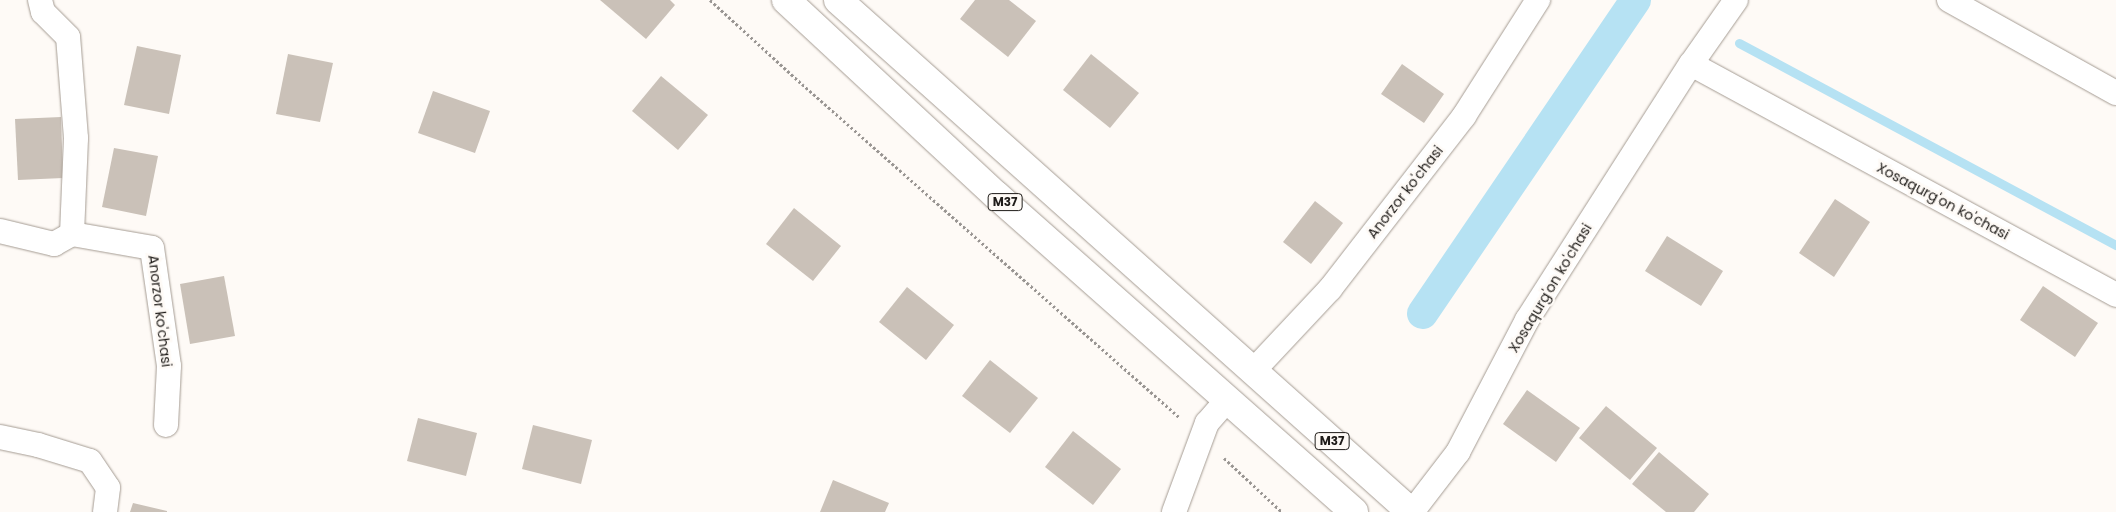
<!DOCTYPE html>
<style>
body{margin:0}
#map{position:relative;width:2116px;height:512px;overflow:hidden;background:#fefaf6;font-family:Poppins,sans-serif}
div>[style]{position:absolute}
.stream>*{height:9px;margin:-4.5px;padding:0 4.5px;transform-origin:4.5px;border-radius:4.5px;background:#b6e2f3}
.canal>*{height:31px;margin:-15.5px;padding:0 15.5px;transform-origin:15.5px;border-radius:15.5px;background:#b6e2f3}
.building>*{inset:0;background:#cac1b8}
.path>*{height:3px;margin-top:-1.5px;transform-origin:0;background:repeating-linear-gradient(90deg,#999592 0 2.5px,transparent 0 5px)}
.roads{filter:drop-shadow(0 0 1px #a59c93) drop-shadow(0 0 1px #a59c93)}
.minor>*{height:24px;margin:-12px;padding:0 12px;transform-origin:12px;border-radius:12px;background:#fff}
.trunk>*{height:28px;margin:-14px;padding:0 14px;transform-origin:14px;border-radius:14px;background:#fff}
span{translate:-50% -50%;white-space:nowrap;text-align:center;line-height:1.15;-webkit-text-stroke:5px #fefaf6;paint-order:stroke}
.shield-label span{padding:1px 4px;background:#fefaf6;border:1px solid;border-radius:4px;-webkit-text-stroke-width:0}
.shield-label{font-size:12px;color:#1f1c19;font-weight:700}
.street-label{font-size:14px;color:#1f1c19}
</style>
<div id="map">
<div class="stream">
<div style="left:1739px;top:43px;width:428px;rotate:28.2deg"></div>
</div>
<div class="canal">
<div style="left:1422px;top:313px;width:379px;rotate:-55.8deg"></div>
</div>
<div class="building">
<div style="clip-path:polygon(600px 0,670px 0,675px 5px,646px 39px)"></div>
<div style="clip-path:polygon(975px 0,1009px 0,1036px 21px,1008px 57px,960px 19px)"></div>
<div style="clip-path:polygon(137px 46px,181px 55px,169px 114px,124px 105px)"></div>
<div style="clip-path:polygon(288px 54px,333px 63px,320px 122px,276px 114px)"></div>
<div style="clip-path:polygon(1091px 54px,1139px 93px,1110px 128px,1063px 90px)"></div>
<div style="clip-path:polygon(1402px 64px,1444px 94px,1424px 123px,1381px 94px)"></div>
<div style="clip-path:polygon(661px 76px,708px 115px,678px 150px,632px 111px)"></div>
<div style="clip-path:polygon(433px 91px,490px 111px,475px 153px,418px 133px)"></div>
<div style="clip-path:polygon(61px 117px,63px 178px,18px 180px,15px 119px)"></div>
<div style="clip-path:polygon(114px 148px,158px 156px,146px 216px,102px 207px)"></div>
<div style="clip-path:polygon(1835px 199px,1870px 222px,1834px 277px,1799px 253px)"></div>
<div style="clip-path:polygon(1315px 201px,1343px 223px,1311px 264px,1283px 242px)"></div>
<div style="clip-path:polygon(794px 208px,841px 246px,813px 281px,766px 244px)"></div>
<div style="clip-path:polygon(1667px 236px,1723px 271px,1701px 306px,1645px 271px)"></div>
<div style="clip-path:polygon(224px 276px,235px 336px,190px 344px,180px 284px)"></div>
<div style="clip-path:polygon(2043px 286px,2098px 323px,2075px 357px,2020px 320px)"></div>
<div style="clip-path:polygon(907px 287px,954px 325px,926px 360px,879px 322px)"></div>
<div style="clip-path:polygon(990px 360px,1038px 398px,1010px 433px,962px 396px)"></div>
<div style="clip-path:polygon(1527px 390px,1580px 428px,1556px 462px,1503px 424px)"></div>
<div style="clip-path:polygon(1606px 406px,1657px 448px,1630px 480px,1579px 438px)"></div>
<div style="clip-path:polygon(418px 418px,477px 433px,466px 476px,407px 461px)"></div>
<div style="clip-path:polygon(533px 425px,592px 440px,581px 484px,522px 469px)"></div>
<div style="clip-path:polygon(1073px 431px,1121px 469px,1093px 505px,1045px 467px)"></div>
<div style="clip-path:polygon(1659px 452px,1709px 494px,1694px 512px,1666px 512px,1632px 484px)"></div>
<div style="clip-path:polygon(833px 480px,889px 503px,885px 512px,820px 512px)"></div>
<div style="clip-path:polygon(133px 503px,167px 511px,167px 512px,130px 512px)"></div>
</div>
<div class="path">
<div style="left:710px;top:0;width:125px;rotate:42.4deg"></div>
<div style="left:802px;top:84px;width:504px;rotate:41.46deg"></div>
<div style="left:1224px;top:458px;width:79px;rotate:43deg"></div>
</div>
<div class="roads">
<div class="minor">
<div style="left:1949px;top:0;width:191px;rotate:29.1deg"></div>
<div style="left:1691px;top:64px;width:484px;rotate:28.5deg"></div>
<div style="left:0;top:231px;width:56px;rotate:13.5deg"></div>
<div style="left:54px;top:244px;width:21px;rotate:-29deg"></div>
<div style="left:72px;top:234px;width:96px;rotate:-87.6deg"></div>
<div style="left:76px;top:138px;width:101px;rotate:-94.5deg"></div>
<div style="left:68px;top:37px;width:35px;rotate:-135deg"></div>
<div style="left:43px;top:12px;width:12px;rotate:-104deg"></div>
<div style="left:72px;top:234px;width:81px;rotate:9.9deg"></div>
<div style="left:152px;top:248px;width:119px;rotate:81.8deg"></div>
<div style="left:169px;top:366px;width:59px;rotate:92.9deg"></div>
<div style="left:1254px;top:370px;width:111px;rotate:-46.8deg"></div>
<div style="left:1330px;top:289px;width:219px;rotate:-52.2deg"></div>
<div style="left:1464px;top:116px;width:138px;rotate:-57.5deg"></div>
<div style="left:0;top:437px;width:39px;rotate:12deg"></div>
<div style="left:38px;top:445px;width:54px;rotate:17.1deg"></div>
<div style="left:90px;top:461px;width:32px;rotate:56deg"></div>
<div style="left:108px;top:488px;width:24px;rotate:97deg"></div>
<div style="left:1174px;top:512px;width:95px;rotate:-69.7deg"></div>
<div style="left:1207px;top:423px;width:30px;rotate:-49deg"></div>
<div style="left:1412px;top:512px;width:76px;rotate:-52.5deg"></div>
<div style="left:1458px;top:452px;width:149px;rotate:-62.4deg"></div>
<div style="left:1527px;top:320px;width:304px;rotate:-57.4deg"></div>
<div style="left:1691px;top:64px;width:78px;rotate:-54.9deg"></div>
</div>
<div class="trunk">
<div style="left:786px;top:0;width:287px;rotate:42.9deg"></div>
<div style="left:996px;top:195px;width:478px;rotate:41.5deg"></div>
<div style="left:838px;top:0;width:768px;rotate:41.78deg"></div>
</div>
</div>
<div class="shield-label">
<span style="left:1005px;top:202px">M37</span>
<span style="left:1332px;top:441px">M37</span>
</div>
<div class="street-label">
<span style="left:1405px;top:192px;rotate:-52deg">Anorzor ko'chasi</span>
<span style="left:1943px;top:201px;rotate:28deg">Xosaqurg'on ko'chasi</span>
<span style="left:1550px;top:288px;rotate:-59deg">Xosaqurg'on ko'chasi</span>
<span style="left:160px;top:311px;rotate:83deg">Anorzor ko'chasi</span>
</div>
</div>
